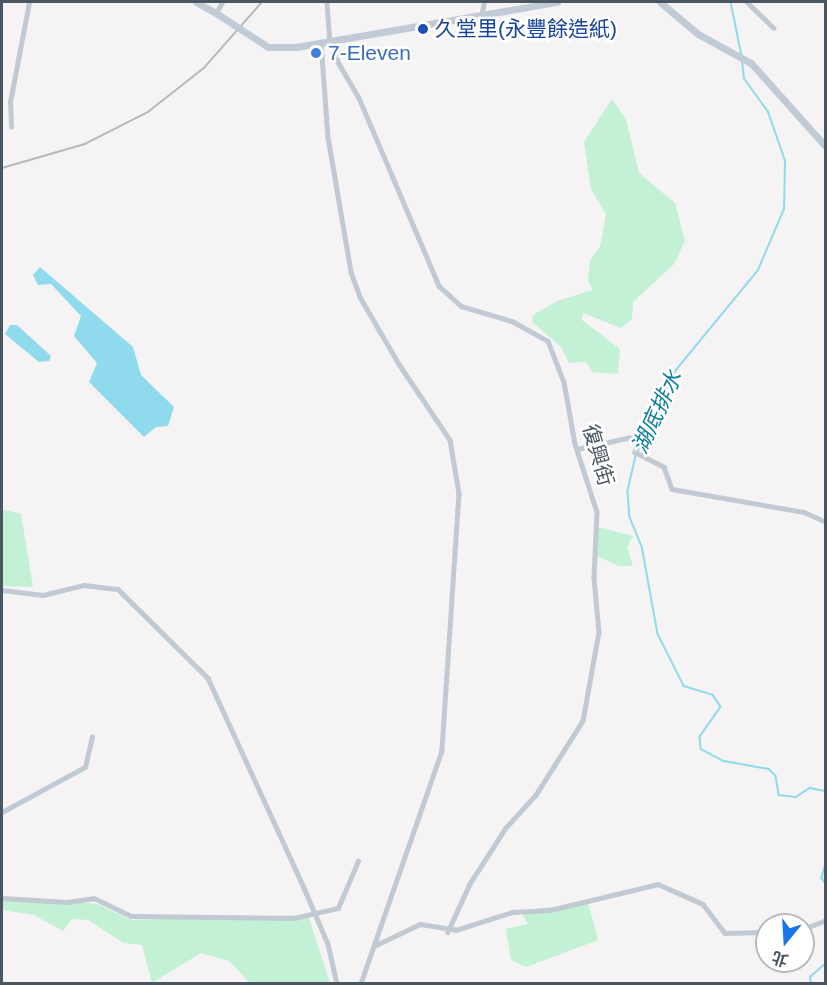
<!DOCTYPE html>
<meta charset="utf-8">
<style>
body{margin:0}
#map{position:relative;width:827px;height:985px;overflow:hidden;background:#f5f3f3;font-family:Arial,"Noto Sans TC",sans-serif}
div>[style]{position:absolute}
.green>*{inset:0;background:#c3f1d5}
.water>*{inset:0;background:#90daee}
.stream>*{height:1.5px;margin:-0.75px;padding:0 0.75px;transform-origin:0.75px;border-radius:0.75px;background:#90daee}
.street>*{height:4.5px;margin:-2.25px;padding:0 2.25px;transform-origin:2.25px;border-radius:2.25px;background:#c1cad2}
.secondary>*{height:7px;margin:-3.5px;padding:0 3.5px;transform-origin:3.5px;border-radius:3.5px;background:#c1cbd6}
.rail>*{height:1.5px;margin:-0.75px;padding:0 0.75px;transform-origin:0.75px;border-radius:0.75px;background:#b5b8bd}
.secondary-bridge>*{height:7px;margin:-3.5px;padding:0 3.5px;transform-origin:3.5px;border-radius:3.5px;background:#c1cbd6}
.dots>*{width:16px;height:16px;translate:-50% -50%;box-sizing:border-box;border:3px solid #fff;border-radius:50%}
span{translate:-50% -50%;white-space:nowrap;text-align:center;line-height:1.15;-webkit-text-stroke:5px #fff;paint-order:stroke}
.transit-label{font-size:21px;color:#164399}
.left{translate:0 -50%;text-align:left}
.shop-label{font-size:21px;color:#366cbe}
.street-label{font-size:21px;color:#4a5661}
.water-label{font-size:22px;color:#0c7c9b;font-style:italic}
.frame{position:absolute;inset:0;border:3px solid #4a5661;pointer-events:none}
.north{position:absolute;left:755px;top:913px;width:60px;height:60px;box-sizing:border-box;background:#fff;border:2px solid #b7bbc0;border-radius:50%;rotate:198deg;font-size:16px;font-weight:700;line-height:24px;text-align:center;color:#4a5661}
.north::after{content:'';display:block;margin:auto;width:21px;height:27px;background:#1a73e8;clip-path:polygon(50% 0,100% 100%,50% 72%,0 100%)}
</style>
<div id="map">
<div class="green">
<div style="clip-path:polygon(612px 99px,626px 119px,639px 173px,675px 203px,685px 241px,674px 264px,633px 302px,632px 319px,621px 328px,583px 313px,582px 320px,620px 349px,618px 374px,592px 372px,586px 362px,569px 363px,561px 347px,532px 322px,533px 315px,557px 301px,593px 290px,588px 280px,590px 260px,600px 247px,606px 214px,591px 189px,584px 142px)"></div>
<div style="clip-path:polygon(2px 509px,21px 514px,33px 587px,2px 586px)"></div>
<div style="clip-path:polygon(598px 527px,633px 536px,627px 547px,633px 566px,619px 566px,597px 556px)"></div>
<div style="clip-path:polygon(2px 897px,97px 904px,132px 920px,308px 915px,330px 983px,250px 983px,229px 961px,201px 953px,152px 983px,142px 945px,124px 943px,88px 920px,72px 919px,63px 931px,34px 915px,2px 910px)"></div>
<div style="clip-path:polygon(588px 902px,598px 940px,526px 967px,511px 960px,506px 929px,528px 924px,521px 911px)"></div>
</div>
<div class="water">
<div style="clip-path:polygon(40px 267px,133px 347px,141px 375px,174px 407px,168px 426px,156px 427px,144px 437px,89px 382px,97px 363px,74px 336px,81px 316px,51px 284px,38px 285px,33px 275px)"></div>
<div style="clip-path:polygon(10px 325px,17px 325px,51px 356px,49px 361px,39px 362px,5px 334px)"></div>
</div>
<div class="stream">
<div style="left:731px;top:2px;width:55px;rotate:78.5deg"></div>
<div style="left:638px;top:451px;width:89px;rotate:-64.9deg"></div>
<div style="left:676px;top:370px;width:129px;rotate:-50.6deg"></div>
<div style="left:758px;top:270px;width:66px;rotate:-66.9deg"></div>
<div style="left:784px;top:209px;width:48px;rotate:-88.8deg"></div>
<div style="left:785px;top:161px;width:52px;rotate:-109.1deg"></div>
<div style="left:768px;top:112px;width:41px;rotate:-126deg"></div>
<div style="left:744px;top:79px;width:18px;rotate:-96deg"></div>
<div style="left:636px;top:456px;width:36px;rotate:103deg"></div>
<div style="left:628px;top:491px;width:26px;rotate:86deg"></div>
<div style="left:630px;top:517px;width:31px;rotate:68deg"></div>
<div style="left:642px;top:546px;width:89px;rotate:79.7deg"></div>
<div style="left:658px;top:634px;width:58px;rotate:63.4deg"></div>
<div style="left:684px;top:686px;width:30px;rotate:17deg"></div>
<div style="left:713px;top:695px;width:14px;rotate:56deg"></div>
<div style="left:721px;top:707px;width:37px;rotate:125deg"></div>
<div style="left:700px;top:737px;width:12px;rotate:85deg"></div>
<div style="left:701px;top:749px;width:26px;rotate:28deg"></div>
<div style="left:724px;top:761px;width:46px;rotate:10.1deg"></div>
<div style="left:769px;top:769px;width:10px;rotate:45deg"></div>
<div style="left:776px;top:776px;width:19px;rotate:81deg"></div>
<div style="left:779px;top:795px;width:17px;rotate:7deg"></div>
<div style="left:796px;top:797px;width:17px;rotate:-33deg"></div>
<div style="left:810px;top:788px;width:16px;rotate:11deg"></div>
<div style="left:826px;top:863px;width:16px;rotate:105deg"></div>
<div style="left:822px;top:878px;width:7px;rotate:56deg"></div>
<div style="left:811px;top:984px;width:7px;rotate:-98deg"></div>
<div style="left:810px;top:977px;width:21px;rotate:-41deg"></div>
</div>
<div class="street">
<div style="left:327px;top:2px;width:39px;rotate:86deg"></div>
<div style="left:747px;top:2px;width:37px;rotate:44deg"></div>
<div style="left:216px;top:13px;width:13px;rotate:-61deg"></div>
<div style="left:481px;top:17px;width:15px;rotate:-79deg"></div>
<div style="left:334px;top:40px;width:22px;rotate:80deg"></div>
<div style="left:338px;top:62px;width:42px;rotate:59.7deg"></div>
<div style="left:359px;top:98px;width:204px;rotate:66.9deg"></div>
<div style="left:439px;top:286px;width:30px;rotate:42deg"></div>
<div style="left:461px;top:306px;width:53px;rotate:16.4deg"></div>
<div style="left:512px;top:321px;width:41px;rotate:29.1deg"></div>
<div style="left:548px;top:341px;width:44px;rotate:68.7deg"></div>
<div style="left:564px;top:382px;width:63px;rotate:79.9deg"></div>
<div style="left:575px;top:444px;width:71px;rotate:72.1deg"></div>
<div style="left:597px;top:512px;width:66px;rotate:92.6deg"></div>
<div style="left:594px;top:578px;width:54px;rotate:84.7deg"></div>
<div style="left:599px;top:632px;width:90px;rotate:100.2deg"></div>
<div style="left:583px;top:721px;width:88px;rotate:122.4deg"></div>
<div style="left:536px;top:795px;width:45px;rotate:132.3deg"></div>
<div style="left:506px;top:828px;width:67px;rotate:122.7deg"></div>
<div style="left:470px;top:884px;width:53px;rotate:114.6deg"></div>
<div style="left:321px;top:42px;width:95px;rotate:85.8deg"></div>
<div style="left:328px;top:137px;width:137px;rotate:80.3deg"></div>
<div style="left:351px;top:272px;width:27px;rotate:70deg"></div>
<div style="left:360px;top:297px;width:78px;rotate:59.8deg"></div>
<div style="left:399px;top:364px;width:92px;rotate:56.1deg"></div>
<div style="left:450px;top:440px;width:54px;rotate:80.4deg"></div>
<div style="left:459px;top:493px;width:259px;rotate:93.8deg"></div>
<div style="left:442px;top:751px;width:247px;rotate:109.2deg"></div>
<div style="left:11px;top:127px;width:25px;rotate:-92deg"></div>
<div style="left:10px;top:102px;width:102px;rotate:-79.2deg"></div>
<div style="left:577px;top:449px;width:55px;rotate:-12.5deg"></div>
<div style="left:631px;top:437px;width:9px;rotate:32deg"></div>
<div style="left:639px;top:442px;width:11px;rotate:112deg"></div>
<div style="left:635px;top:452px;width:33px;rotate:27deg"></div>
<div style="left:664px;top:467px;width:23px;rotate:70deg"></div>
<div style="left:672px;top:489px;width:134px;rotate:9.9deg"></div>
<div style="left:804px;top:512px;width:24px;rotate:24deg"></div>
<div style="left:2px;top:590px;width:41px;rotate:7deg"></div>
<div style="left:43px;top:595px;width:42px;rotate:-13.7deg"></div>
<div style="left:84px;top:585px;width:34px;rotate:7deg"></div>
<div style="left:118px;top:589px;width:127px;rotate:44.7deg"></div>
<div style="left:208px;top:678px;width:231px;rotate:65.4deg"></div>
<div style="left:304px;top:888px;width:61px;rotate:66.8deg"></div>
<div style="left:328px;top:944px;width:41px;rotate:77.3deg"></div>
<div style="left:2px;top:812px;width:94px;rotate:-28.5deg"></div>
<div style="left:85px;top:767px;width:31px;rotate:-77deg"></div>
<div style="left:2px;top:898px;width:65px;rotate:3.5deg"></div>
<div style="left:67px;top:902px;width:27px;rotate:-8deg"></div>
<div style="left:94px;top:898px;width:41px;rotate:25.9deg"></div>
<div style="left:131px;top:916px;width:163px;rotate:0.7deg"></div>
<div style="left:294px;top:918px;width:45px;rotate:-12.8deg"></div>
<div style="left:338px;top:908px;width:51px;rotate:-66.9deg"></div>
<div style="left:803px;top:929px;width:25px;rotate:-21deg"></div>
<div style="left:374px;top:946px;width:51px;rotate:-25.6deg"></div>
<div style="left:420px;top:924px;width:36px;rotate:9deg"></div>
<div style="left:456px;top:930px;width:59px;rotate:-17.8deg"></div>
<div style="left:512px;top:912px;width:38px;rotate:-3deg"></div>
<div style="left:550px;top:910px;width:111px;rotate:-13.5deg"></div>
<div style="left:658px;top:884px;width:49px;rotate:24deg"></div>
<div style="left:703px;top:904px;width:36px;rotate:53deg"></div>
<div style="left:725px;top:933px;width:42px;rotate:-1.4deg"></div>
</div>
<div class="secondary">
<div style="left:196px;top:2px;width:23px;rotate:29deg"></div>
<div style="left:660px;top:2px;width:50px;rotate:40.1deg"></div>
<div style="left:698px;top:34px;width:60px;rotate:28.7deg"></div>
<div style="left:751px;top:63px;width:113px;rotate:48.2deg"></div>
<div style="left:296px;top:47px;width:265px;rotate:-9.8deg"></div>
</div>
<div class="rail">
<div style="left:2px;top:168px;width:86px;rotate:-16.1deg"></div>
<div style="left:85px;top:144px;width:71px;rotate:-26.9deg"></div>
<div style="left:148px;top:112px;width:71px;rotate:-38.2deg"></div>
<div style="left:204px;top:68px;width:88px;rotate:-48.7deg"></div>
</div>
<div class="secondary-bridge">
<div style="left:216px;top:13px;width:62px;rotate:33.2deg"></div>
<div style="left:268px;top:47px;width:28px"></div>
</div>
<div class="dots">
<div style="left:423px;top:29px;background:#1a4fb4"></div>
<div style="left:316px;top:53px;background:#3f7fe0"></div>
</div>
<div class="transit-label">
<span class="left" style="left:435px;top:29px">久堂里(永豐餘造紙)</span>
</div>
<div class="shop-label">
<span class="left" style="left:328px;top:53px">7-Eleven</span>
</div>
<div class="street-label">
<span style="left:598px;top:455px;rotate:74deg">復興街</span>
</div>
<div class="water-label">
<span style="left:657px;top:412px;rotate:-65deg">湖底排水</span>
</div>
<div class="frame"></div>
<div class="north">北</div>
</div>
